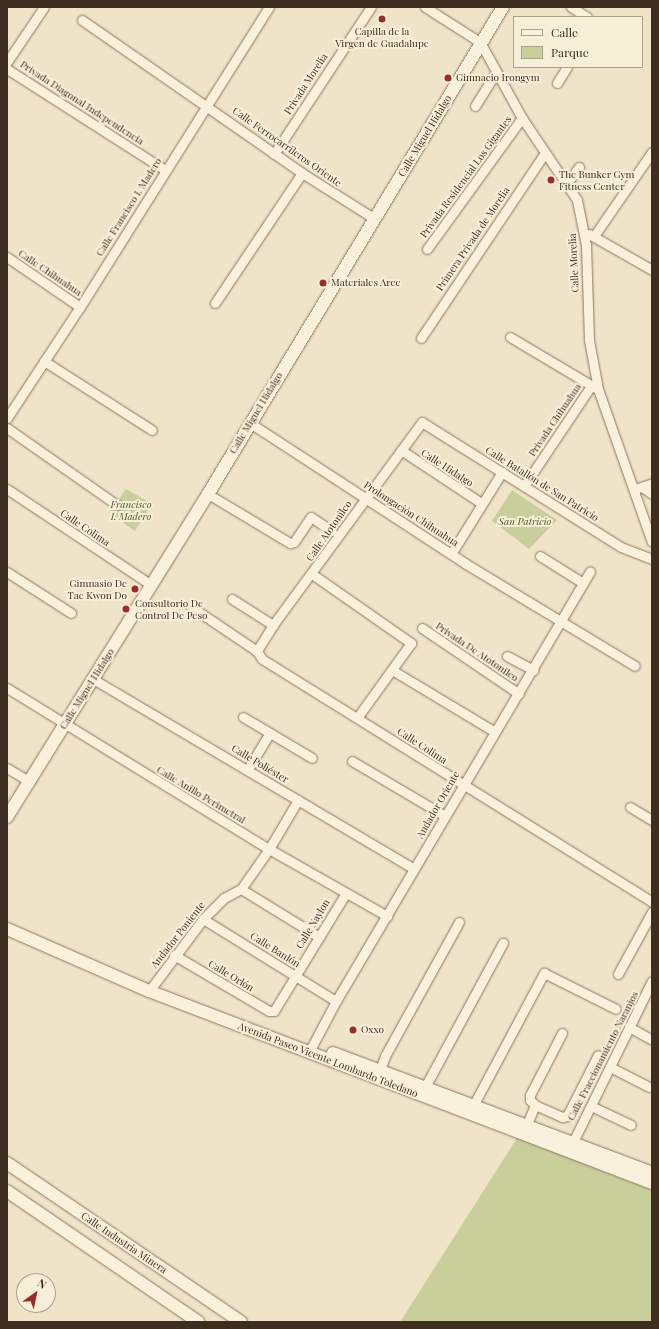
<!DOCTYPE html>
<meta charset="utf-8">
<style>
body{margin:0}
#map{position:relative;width:659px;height:1329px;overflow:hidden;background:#f0e4c8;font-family:"Playfair Display",serif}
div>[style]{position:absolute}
.green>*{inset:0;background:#c9cf9b}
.roads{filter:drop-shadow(0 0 1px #8d765c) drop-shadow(0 0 1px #8d765c)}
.street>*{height:9px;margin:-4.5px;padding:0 4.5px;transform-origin:4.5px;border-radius:4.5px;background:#faf1dc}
.secondary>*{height:12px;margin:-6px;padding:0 6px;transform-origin:6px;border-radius:6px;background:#faf1dc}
.dots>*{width:11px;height:11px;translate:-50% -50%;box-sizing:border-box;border:2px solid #f7eed8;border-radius:50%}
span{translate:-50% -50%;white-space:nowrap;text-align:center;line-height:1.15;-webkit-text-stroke:4px #f7eed8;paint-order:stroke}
.poi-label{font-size:10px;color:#3d2e20}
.left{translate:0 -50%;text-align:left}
.right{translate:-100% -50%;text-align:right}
.street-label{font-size:10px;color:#3d2e20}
.park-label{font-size:10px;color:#4d5a26;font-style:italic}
.frame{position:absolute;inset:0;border:8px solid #3d2e20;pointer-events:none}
.legend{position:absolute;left:513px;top:16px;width:130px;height:52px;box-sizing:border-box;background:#f7eed8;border:1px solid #ada18e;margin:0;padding:5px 7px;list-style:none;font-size:12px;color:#3d2e20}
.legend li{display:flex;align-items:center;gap:8px;height:20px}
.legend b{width:20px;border:1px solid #ada18e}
.north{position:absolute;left:16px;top:1273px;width:40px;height:40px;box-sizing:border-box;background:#f7eed8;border:1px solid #ada18e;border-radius:50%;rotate:33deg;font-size:11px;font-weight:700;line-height:16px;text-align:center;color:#3d2e20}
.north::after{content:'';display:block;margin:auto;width:14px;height:18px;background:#9e2a2b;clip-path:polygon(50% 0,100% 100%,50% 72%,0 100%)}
</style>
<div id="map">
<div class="green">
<div style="clip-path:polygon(126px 489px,152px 504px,135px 531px,109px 513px)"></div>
<div style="clip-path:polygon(512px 490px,557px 520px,529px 549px,492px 521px)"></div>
<div style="clip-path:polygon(517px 1138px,652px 1190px,652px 1322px,400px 1322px)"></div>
</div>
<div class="roads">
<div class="street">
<div style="left:425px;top:7px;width:65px;rotate:32.5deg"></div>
<div style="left:480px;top:42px;width:87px;rotate:61.1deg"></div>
<div style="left:522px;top:118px;width:99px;rotate:56.1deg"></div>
<div style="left:577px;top:200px;width:46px;rotate:78.7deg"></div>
<div style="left:586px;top:245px;width:95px;rotate:88.2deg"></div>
<div style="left:589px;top:340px;width:50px;rotate:79.6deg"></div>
<div style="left:598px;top:389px;width:162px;rotate:70.6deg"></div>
<div style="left:571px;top:7px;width:19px;rotate:32deg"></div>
<div style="left:82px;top:20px;width:268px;rotate:34.8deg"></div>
<div style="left:302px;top:173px;width:86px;rotate:32.2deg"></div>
<div style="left:7px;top:62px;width:66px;rotate:-56.1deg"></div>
<div style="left:7px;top:69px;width:188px;rotate:32.6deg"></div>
<div style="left:557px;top:83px;width:19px;rotate:-58deg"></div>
<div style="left:475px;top:106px;width:39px;rotate:-58deg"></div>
<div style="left:274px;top:154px;width:176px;rotate:-56.6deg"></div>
<div style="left:567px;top:183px;width:20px;rotate:-53deg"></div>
<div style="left:589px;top:234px;width:73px;rotate:29.7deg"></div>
<div style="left:594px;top:236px;width:102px;rotate:-55.4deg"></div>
<div style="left:427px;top:249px;width:162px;rotate:-54.1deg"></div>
<div style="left:7px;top:257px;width:88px;rotate:34.4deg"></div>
<div style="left:215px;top:303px;width:156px;rotate:-56.2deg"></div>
<div style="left:510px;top:337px;width:100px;rotate:30.7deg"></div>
<div style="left:421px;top:338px;width:223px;rotate:-56.2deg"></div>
<div style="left:44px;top:361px;width:128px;rotate:32.6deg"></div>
<div style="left:7px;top:418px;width:133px;rotate:-56.7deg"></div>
<div style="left:80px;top:307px;width:355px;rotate:-57.8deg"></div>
<div style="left:250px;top:423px;width:258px;rotate:33.1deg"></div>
<div style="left:466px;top:564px;width:197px;rotate:31.1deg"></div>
<div style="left:7px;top:428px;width:134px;rotate:35deg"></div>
<div style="left:401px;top:450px;width:96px;rotate:33.5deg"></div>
<div style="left:524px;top:486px;width:120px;rotate:-56.2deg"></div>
<div style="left:642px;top:487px;width:12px;rotate:35deg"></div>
<div style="left:7px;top:489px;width:172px;rotate:33.6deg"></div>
<div style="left:635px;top:489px;width:18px;rotate:-19deg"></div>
<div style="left:208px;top:494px;width:96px;rotate:30.9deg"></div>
<div style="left:290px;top:543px;width:4px;rotate:-14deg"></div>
<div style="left:294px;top:542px;width:30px;rotate:-56deg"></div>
<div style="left:311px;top:517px;width:25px;rotate:34deg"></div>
<div style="left:451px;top:554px;width:97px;rotate:-58.1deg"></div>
<div style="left:540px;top:556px;width:51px;rotate:32.1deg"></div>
<div style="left:652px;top:559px;width:33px;rotate:-159deg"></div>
<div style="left:621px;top:547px;width:235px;rotate:-147.9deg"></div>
<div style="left:422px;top:422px;width:252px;rotate:126.3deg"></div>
<div style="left:273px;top:625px;width:31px;rotate:122deg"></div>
<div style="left:257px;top:651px;width:9px;rotate:58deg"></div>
<div style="left:262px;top:659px;width:460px;rotate:31.9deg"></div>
<div style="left:7px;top:572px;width:76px;rotate:32.6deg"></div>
<div style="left:312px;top:574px;width:121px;rotate:34.9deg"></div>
<div style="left:411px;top:643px;width:92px;rotate:125.8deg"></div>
<div style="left:232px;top:599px;width:49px;rotate:32.4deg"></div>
<div style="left:190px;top:606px;width:81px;rotate:33.9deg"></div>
<div style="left:422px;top:628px;width:117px;rotate:34.2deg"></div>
<div style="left:507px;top:656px;width:30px;rotate:28deg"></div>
<div style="left:392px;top:670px;width:120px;rotate:31deg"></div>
<div style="left:93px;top:679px;width:373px;rotate:30.6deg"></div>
<div style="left:7px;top:688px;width:308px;rotate:31.6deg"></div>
<div style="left:269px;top:849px;width:136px;rotate:29.6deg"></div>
<div style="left:243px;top:717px;width:80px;rotate:30.7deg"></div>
<div style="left:352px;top:761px;width:108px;rotate:30.6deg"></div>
<div style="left:7px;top:768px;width:26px;rotate:31deg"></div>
<div style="left:248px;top:769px;width:41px;rotate:-59deg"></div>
<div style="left:630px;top:807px;width:26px;rotate:31deg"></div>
<div style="left:241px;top:889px;width:92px;rotate:31.6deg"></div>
<div style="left:203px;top:919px;width:156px;rotate:31.7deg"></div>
<div style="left:174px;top:955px;width:110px;rotate:30.5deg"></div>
<div style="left:269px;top:1011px;width:5px"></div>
<div style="left:274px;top:1011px;width:138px;rotate:-58.6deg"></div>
<div style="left:618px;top:974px;width:71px;rotate:-61.3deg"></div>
<div style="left:149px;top:991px;width:90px;rotate:-53.1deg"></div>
<div style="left:203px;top:919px;width:30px;rotate:-45deg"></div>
<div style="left:224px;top:898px;width:19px;rotate:-28deg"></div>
<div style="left:241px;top:889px;width:49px;rotate:-55deg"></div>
<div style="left:269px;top:849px;width:57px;rotate:-59.4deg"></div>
<div style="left:629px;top:1027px;width:26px;rotate:29deg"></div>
<div style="left:562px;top:1033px;width:70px;rotate:117.3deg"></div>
<div style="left:530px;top:1095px;width:5px;rotate:90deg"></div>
<div style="left:530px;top:1100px;width:7px;rotate:45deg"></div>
<div style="left:535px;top:1105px;width:30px;rotate:24deg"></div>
<div style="left:562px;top:1117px;width:5px;rotate:-11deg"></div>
<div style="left:567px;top:1116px;width:68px;rotate:-63.1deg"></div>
<div style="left:309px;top:1052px;width:58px;rotate:-62.1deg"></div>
<div style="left:336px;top:1001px;width:499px;rotate:-59.4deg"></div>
<div style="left:610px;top:1067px;width:44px;rotate:27.1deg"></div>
<div style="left:380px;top:1070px;width:15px;rotate:-70deg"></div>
<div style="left:385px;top:1056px;width:153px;rotate:-61.1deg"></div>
<div style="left:425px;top:1087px;width:164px;rotate:-61.6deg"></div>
<div style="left:474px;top:1104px;width:149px;rotate:-61.9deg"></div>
<div style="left:544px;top:973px;width:80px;rotate:26.6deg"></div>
<div style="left:591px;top:1106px;width:44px;rotate:25.4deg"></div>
<div style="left:524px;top:1131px;width:28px;rotate:-67deg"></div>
<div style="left:573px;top:1142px;width:179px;rotate:-63.9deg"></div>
</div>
<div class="secondary">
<div style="left:7px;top:817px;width:380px;rotate:-58.1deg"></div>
<div style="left:208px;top:494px;width:569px;rotate:-58.79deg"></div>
<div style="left:7px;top:929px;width:155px;rotate:23.6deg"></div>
<div style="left:149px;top:991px;width:538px;rotate:20.89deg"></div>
<div style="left:333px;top:1053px;width:341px;rotate:20.6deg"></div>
<div style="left:7px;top:1163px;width:283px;rotate:34.2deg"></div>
<div style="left:7px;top:1191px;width:232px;rotate:34.4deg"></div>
</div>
</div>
<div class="dots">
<div style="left:382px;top:19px;background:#9e2a2b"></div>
<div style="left:448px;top:78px;background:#9e2a2b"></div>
<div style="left:551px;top:180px;background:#9e2a2b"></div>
<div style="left:323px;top:283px;background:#9e2a2b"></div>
<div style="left:135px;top:589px;background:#9e2a2b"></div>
<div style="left:126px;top:609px;background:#9e2a2b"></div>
<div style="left:353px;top:1030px;background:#9e2a2b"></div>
</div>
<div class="poi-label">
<span style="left:382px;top:37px">Capilla de la<br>Virgen de Guadalupe</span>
<span class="left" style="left:456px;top:78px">Gimnacio Irongym</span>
<span class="left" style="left:559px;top:180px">The Bunker Gym<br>Fitness Center</span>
<span class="left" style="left:331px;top:283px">Materiales Arce</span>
<span class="right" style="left:127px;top:589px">Gimnasio De<br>Tae Kwon Do</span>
<span class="left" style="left:135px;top:609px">Consultorio De<br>Control De Peso</span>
<span class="left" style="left:361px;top:1030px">Oxxo</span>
</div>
<div class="street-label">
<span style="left:306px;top:84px;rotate:-57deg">Privada Morelia</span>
<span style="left:82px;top:103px;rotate:33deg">Privada Diagonal Independencia</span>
<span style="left:425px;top:136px;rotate:-59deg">Calle Miguel Hidalgo</span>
<span style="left:287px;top:147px;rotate:35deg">Calle Ferrocarrileros Oriente</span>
<span style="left:466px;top:177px;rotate:-54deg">Privada Residencial Los Gigantes</span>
<span style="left:129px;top:207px;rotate:-58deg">Calle Francisco I. Madero</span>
<span style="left:473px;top:239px;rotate:-56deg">Primera Privada de Morelia</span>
<span style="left:574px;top:263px;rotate:-93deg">Calle Morelia</span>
<span style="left:50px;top:273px;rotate:34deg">Calle Chihuahua</span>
<span style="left:256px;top:413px;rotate:-59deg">Calle Miguel Hidalgo</span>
<span style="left:555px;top:420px;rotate:-56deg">Privada Chihuahua</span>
<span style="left:447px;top:468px;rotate:33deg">Calle Hidalgo</span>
<span style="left:542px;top:484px;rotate:32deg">Calle Batallón de San Patricio</span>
<span style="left:411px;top:514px;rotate:33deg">Prolongación Chihuahua</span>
<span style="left:85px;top:528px;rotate:34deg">Calle Colima</span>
<span style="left:329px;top:531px;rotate:-55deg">Calle Atotonilco</span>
<span style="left:477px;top:652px;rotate:34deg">Privada De Atotonilco</span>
<span style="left:87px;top:689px;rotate:-58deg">Calle Miguel Hidalgo</span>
<span style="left:422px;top:746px;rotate:33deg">Calle Colima</span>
<span style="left:260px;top:764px;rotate:31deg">Calle Poliéster</span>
<span style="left:201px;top:795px;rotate:31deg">Calle Anillo Perimetral</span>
<span style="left:438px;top:805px;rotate:-60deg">Andador Oriente</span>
<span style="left:313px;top:924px;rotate:-59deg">Calle Naylon</span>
<span style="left:178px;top:935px;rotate:-52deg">Andador Poniente</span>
<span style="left:275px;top:950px;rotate:32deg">Calle Banlón</span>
<span style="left:231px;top:976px;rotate:31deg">Calle Orlón</span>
<span style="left:603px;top:1056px;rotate:-63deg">Calle Fraccionamiento Naranjos</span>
<span style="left:328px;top:1060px;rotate:21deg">Avenida Paseo Vicente Lombardo Toledano</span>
<span style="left:124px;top:1243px;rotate:34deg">Calle Industria Minera</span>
</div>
<div class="park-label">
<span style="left:131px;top:510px">Francisco<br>I. Madero</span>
<span style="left:525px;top:522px">San Patricio</span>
</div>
<div class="frame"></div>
<ul class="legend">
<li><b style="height:5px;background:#faf1dc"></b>Calle</li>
<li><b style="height:11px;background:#c9cf9b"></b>Parque</li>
</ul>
<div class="north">N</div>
</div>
